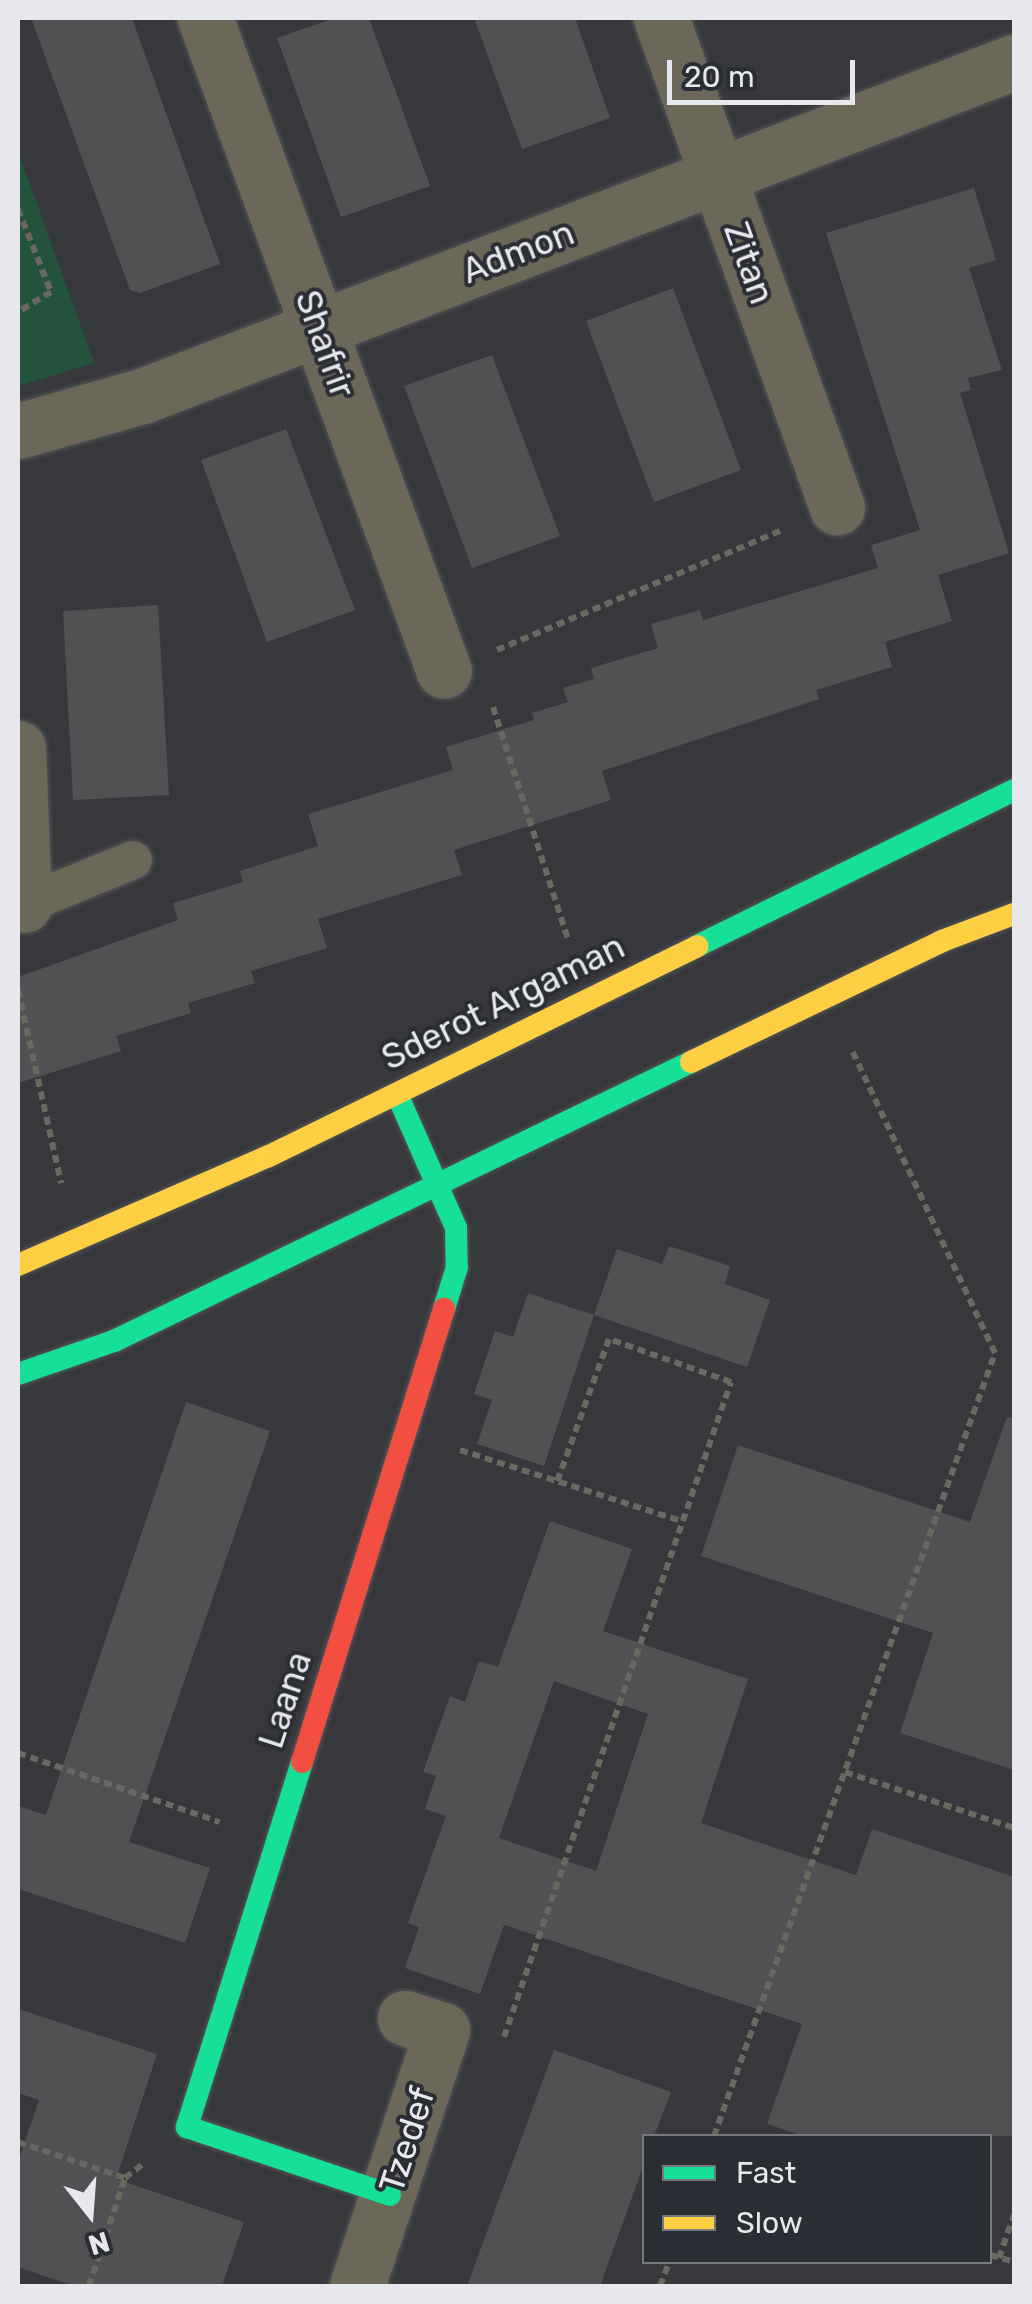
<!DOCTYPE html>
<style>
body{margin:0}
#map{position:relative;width:1032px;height:2304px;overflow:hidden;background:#37383c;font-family:Rubik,sans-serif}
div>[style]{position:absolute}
.green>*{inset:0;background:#24533d}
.building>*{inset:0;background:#515154}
.path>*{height:6px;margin-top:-3px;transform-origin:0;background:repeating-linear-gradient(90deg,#6b6861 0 8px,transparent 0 13px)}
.roads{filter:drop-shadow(0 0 2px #545557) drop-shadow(0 0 2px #545557)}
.lane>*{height:38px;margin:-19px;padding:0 19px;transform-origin:19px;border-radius:19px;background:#6b6759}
.street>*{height:55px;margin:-27.5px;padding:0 27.5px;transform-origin:27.5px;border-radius:27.5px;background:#6b6759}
.fast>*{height:22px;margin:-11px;padding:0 11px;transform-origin:11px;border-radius:11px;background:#16e098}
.slow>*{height:22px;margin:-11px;padding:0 11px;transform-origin:11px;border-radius:11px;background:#ffcf43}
.jam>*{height:22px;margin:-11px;padding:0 11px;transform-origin:11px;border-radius:11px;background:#f24e42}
span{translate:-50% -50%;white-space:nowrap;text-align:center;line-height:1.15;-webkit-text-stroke:8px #2b2d34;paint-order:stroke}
.street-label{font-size:35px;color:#e7e8ed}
.frame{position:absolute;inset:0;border:20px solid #e7e8ed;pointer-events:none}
.legend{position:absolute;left:642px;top:2134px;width:350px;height:130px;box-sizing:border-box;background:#2b2d34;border:2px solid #76787e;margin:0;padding:12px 18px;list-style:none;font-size:30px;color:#e7e8ed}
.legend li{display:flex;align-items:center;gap:20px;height:50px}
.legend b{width:50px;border:2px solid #76787e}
.north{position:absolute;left:40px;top:2164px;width:100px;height:100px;-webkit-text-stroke:8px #2b2d34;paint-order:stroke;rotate:163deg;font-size:28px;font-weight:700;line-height:40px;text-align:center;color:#e7e8ed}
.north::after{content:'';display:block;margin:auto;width:35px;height:45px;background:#e7e8ed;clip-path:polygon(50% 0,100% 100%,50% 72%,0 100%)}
.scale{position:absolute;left:667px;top:60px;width:188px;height:45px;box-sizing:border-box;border:5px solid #e7e8ed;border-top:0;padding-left:12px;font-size:30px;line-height:35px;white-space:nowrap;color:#e7e8ed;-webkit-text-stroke:8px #2b2d34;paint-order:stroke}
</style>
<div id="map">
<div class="green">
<div style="clip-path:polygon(18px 151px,94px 363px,18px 386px)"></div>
</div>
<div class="building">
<div style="clip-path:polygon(31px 18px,132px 18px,220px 264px,140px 293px,130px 290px)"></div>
<div style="clip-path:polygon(335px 18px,369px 18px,430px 186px,341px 217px,277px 38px)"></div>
<div style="clip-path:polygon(474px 18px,575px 18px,610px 118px,522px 149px)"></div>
<div style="clip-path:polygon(974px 188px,996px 260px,969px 268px,1002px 370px,968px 378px,971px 390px,960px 393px,1009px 553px,938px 575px,952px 621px,885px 642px,892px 667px,816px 690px,819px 699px,602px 771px,611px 800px,454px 850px,462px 875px,318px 919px,327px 948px,251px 971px,255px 983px,188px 1003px,191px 1013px,116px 1036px,121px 1051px,18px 1083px,18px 977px,178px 920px,173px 903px,243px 882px,240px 871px,318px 846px,308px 814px,453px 770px,446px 747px,534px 720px,532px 713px,568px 702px,563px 688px,594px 679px,591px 668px,658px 648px,651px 624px,700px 610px,703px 620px,878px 568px,871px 545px,920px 530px,826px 233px)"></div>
<div style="clip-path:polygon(673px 288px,741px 470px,654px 502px,586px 321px)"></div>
<div style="clip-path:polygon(492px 355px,560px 536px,472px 568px,404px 386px)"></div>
<div style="clip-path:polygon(286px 429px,355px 610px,267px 642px,201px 460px)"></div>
<div style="clip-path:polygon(158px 605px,169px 795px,73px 800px,63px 611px)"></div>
<div style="clip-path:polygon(669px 1246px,730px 1266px,725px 1284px,770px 1300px,747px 1367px,594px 1315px,617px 1249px,662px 1264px)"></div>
<div style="clip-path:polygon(528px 1293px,594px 1315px,544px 1466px,477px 1444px,492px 1400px,474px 1394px,495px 1331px,513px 1337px)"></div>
<div style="clip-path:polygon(186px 1402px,270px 1431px,129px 1842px,210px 1868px,185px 1943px,18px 1889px,18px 1806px,46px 1815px)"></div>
<div style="clip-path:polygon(1007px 1417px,1014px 1418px,1014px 1770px,900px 1733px,933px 1633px,701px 1556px,738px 1445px,970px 1522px)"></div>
<div style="clip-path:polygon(evenodd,550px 1521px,632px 1549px,603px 1631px,748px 1679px,701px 1823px,856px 1875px,872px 1829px,1014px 1877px,1014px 2136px,804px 2136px,767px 2124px,802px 2024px,504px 1925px,480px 1994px,405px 1968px,419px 1927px,408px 1923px,446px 1816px,425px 1809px,436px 1776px,423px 1772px,450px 1696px,465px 1702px,479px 1661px,498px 1667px,550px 1521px,554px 1681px,648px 1714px,596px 1871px,499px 1838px,554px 1681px)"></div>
<div style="clip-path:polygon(18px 2009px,157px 2054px,116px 2179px,244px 2222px,222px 2286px,74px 2286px,18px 2267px,18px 2162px,39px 2100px,18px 2093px)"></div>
<div style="clip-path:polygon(554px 2050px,671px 2092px,654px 2136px,644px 2136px,644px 2164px,600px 2286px,467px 2286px)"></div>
</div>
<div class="path">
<div style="left:18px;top:209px;width:89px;rotate:68.3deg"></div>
<div style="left:51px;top:292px;width:39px;rotate:149deg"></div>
<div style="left:497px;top:650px;width:312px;rotate:-22.8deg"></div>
<div style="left:493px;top:707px;width:247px;rotate:72.1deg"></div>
<div style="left:18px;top:990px;width:198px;rotate:77.4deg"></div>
<div style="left:460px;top:1450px;width:232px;rotate:17.8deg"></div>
<div style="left:18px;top:1753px;width:213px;rotate:18.9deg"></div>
<div style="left:845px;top:1772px;width:178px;rotate:18.3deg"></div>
<div style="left:504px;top:2037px;width:693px;rotate:-70.89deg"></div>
<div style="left:731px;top:1382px;width:129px;rotate:-160.6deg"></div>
<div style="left:609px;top:1339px;width:152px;rotate:110deg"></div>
<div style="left:714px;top:2136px;width:832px;rotate:-70.26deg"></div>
<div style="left:995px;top:1353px;width:337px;rotate:-115.3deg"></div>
<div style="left:18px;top:2142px;width:113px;rotate:18.6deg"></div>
<div style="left:990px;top:2255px;width:25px;rotate:16deg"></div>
<div style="left:999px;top:2258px;width:46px;rotate:-70.8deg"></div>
<div style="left:89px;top:2286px;width:114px;rotate:-71.6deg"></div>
<div style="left:125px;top:2178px;width:24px;rotate:-38deg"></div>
<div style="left:660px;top:2286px;width:26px;rotate:-69deg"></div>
</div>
<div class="roads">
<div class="lane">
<div style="left:18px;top:907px;width:124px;rotate:-22.2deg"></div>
</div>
<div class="street">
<div style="left:205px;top:18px;width:695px;rotate:69.9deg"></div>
<div style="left:661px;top:18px;width:520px;rotate:70.21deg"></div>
<div style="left:18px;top:431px;width:129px;rotate:-15.8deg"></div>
<div style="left:142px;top:396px;width:934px;rotate:-20.96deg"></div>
<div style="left:18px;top:748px;width:157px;rotate:87.8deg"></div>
<div style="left:357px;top:2286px;width:270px;rotate:-71.6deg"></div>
<div style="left:442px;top:2030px;width:39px;rotate:-162deg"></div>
</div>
<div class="fast">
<div style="left:697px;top:946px;width:353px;rotate:-26.2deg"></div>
<div style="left:397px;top:1094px;width:146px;rotate:66.2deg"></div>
<div style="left:456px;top:1228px;width:39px;rotate:89deg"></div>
<div style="left:457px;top:1267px;width:44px;rotate:107.2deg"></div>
<div style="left:18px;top:1374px;width:102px;rotate:-19deg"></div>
<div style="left:114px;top:1341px;width:641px;rotate:-25.81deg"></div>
<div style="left:302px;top:1762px;width:383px;rotate:107.5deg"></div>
<div style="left:187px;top:2127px;width:214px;rotate:18.5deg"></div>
</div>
<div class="slow">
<div style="left:691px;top:1062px;width:279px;rotate:-25.7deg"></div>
<div style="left:942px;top:941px;width:77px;rotate:-20.6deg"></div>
<div style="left:18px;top:1265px;width:274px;rotate:-23.5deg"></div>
<div style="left:269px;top:1156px;width:477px;rotate:-26.1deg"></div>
</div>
<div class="jam">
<div style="left:302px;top:1762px;width:475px;rotate:-72.6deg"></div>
</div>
</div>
<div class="street-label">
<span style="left:518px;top:252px;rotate:-21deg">Admon</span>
<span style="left:749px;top:263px;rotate:70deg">Zitan</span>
<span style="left:325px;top:344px;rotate:70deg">Shafrir</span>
<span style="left:503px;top:1002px;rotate:-26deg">Sderot Argaman</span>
<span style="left:285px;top:1700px;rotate:-72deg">Laana</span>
<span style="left:407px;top:2140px;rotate:-72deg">Tzedef</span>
</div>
<div class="frame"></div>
<ul class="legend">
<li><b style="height:12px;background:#16e098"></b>Fast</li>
<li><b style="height:12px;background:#ffcf43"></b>Slow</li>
</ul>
<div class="north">N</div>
<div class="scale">20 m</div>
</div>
